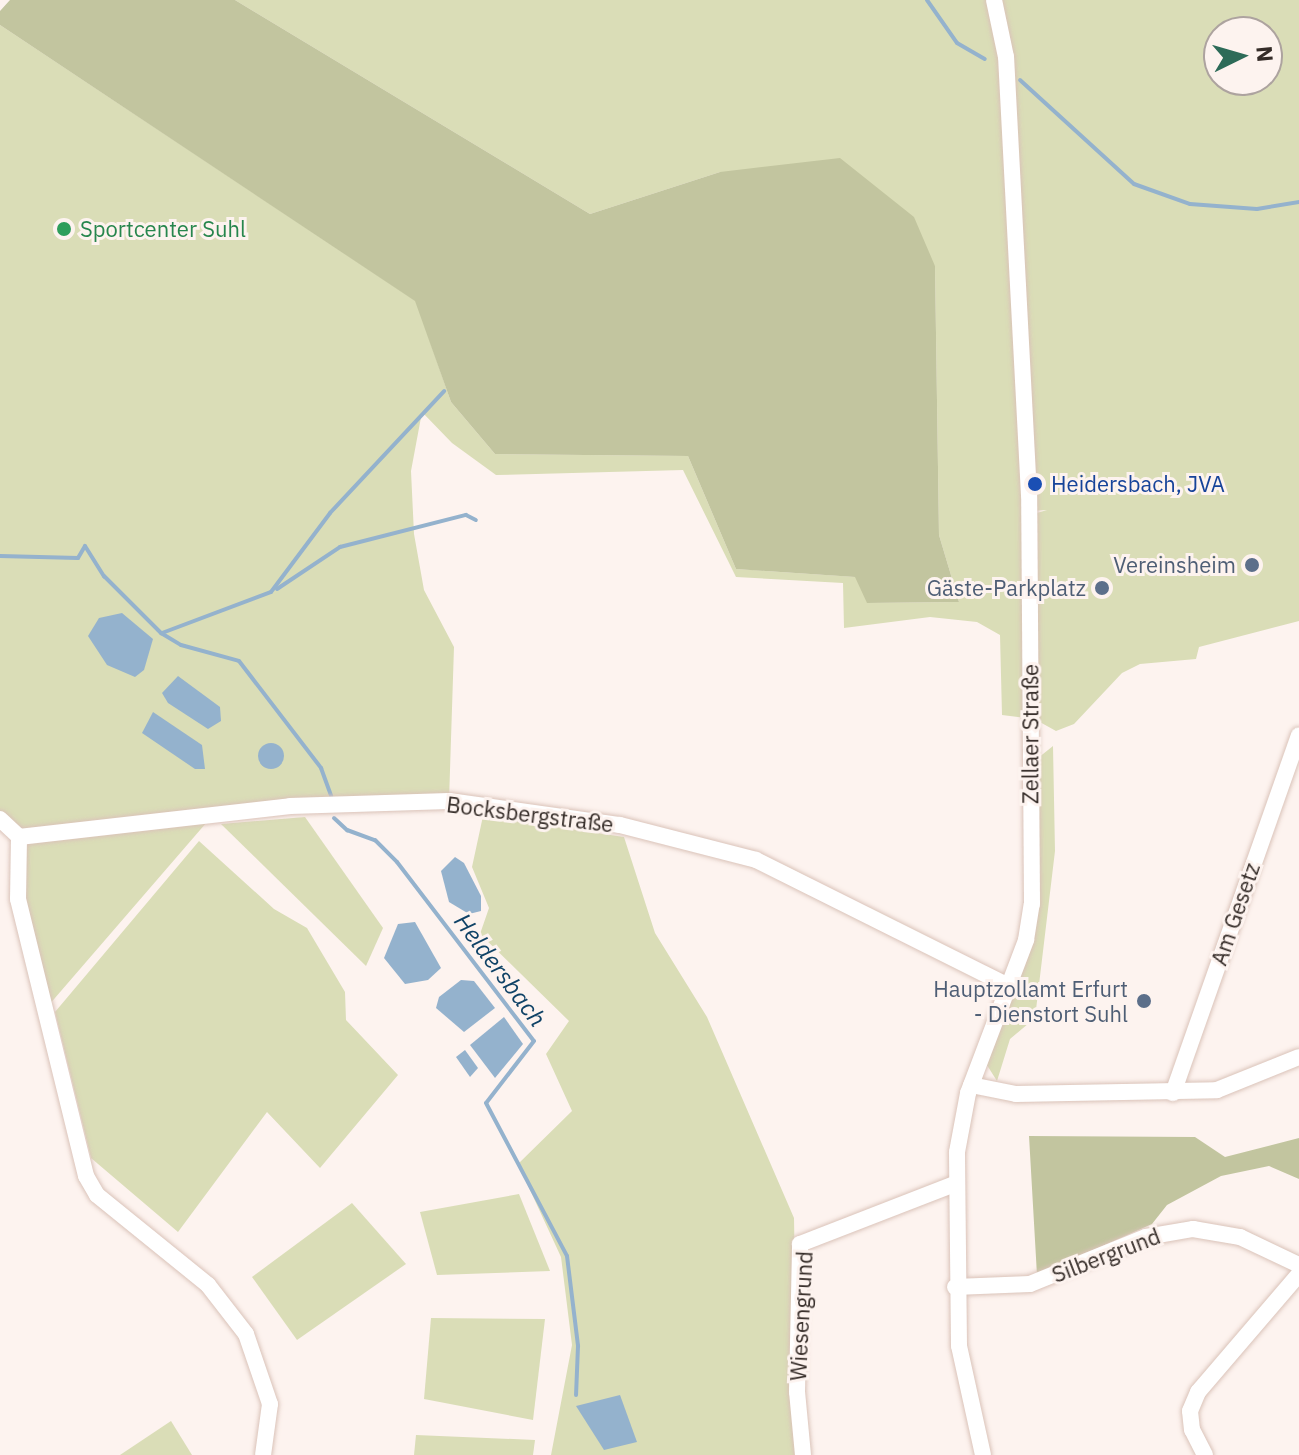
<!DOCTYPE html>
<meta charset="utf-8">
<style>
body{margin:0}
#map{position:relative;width:1299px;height:1455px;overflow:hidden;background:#fdf3ef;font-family:"IBM Plex Sans",sans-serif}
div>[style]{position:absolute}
.green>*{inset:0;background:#daddb7}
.forest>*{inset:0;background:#c2c59f}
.water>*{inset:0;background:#94b2cd}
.round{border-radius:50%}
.stream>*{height:4px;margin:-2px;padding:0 2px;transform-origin:2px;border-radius:2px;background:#94b2cd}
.roads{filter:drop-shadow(0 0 2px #dac3b9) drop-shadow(0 0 2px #dac3b9)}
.minor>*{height:16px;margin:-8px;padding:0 8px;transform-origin:8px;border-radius:8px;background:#fff}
.dots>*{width:22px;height:22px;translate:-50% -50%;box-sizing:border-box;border:4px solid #fdf3ef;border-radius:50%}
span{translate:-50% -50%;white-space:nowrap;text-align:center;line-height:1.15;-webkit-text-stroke:6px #fdf3ef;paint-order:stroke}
.leisure-label{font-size:22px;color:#27864d}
.left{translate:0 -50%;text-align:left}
.transit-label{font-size:22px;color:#164399}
.service-label{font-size:22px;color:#4e5e75}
.right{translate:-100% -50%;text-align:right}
.street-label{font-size:22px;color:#352c28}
.water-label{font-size:24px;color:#0f4266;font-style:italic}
.north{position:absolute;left:1203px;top:16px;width:80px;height:80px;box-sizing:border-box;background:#fdf3ef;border:2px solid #ada39f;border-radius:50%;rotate:85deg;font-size:22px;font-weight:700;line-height:32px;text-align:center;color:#352c28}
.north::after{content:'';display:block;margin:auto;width:28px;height:36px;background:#2d6b58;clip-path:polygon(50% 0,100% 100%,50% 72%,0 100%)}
</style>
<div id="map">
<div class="green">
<div style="clip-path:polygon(235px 0,986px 0,1001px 58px,1023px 510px,1026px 718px,1002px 715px,1000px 635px,977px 622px,930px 617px,844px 628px,843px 583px,736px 577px,683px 470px,496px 475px,452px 443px,422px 412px,411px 471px,414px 534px,424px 590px,454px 647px,449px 801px,213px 815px,42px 1013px,18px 899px,19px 837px,0 819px,0 25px,416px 301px,451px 402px,495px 454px,688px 456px,736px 569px,856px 577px,868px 603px,959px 602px,939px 535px,935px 266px,720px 172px,590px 214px)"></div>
<div style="clip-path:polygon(evenodd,994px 0,1299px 0,1299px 621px,1199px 647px,1196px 659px,1140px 664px,1122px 673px,1074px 724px,1056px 731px,1038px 721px,1037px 513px,1047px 510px,1029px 511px,1015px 225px,994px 0,1219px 32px,1267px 32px,1267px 80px,1219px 80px,1219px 32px)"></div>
<div style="clip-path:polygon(1053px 746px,1055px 851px,1035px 1018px,1010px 1039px,997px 1081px,985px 1062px,1017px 980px,1038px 758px)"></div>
<div style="clip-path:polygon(483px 816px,624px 837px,655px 933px,707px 1017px,794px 1218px,798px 1455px,551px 1455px,572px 1345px,561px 1257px,518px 1164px,572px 1111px,546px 1054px,569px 1021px,480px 934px,489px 908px,472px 867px)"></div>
<div style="clip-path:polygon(305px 817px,383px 928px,366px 966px,221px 824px)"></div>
<div style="clip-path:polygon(199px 841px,274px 909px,307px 928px,345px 992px,346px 1020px,398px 1075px,320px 1168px,267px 1112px,178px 1232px,91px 1158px,55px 1012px)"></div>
<div style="clip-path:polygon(519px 1194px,550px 1271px,437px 1275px,420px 1212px)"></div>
<div style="clip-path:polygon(352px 1203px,406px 1264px,297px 1340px,252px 1277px)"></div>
<div style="clip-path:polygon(431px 1318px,545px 1319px,533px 1420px,424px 1399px)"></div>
<div style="clip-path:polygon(171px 1421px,192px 1455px,120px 1455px)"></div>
<div style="clip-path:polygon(416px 1435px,535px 1440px,533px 1455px,414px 1455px)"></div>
</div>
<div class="forest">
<div style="clip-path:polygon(10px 0,235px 0,590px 214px,720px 172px,840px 158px,914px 217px,935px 266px,939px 535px,959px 602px,867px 603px,855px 577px,736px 569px,688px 456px,495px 454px,451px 402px,415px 301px,0 25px,0 11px)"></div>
<div style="clip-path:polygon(1029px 1136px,1195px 1137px,1225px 1157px,1299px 1138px,1299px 1179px,1269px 1166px,1221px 1176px,1167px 1205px,1152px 1224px,1037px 1275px)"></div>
</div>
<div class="water">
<div style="clip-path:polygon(122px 613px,153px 639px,144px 670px,135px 677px,107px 665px,88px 636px,99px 618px)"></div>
<div style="clip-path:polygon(178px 676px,220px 707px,221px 721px,208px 729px,168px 703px,162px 693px)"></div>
<div style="clip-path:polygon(153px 712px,202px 745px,205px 769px,195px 769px,142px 733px)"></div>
<div class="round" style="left:258px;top:743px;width:26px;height:26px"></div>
<div style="clip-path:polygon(455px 857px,464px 863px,481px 896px,481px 911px,469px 914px,449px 902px,441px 871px)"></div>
<div style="clip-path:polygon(415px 922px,441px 968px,428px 980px,405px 984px,384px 958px,398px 924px)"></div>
<div style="clip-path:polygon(461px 980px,474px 981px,495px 1008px,464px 1032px,436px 1008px,439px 997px)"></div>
<div style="clip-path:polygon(504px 1017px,523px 1044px,495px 1078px,470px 1045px)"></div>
<div style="clip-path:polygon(465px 1050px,478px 1068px,470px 1077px,456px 1057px)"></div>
<div style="clip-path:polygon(620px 1395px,637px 1442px,604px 1450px,576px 1406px)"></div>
</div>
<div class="stream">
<div style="left:927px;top:0;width:52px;rotate:55.1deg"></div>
<div style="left:957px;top:43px;width:32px;rotate:30deg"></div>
<div style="left:1020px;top:80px;width:154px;rotate:42.4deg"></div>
<div style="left:1134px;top:184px;width:59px;rotate:19.7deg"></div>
<div style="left:1190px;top:204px;width:67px;rotate:4.3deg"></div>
<div style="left:1257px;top:209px;width:43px;rotate:-9.5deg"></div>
<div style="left:0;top:556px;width:78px;rotate:1.5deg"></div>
<div style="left:78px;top:558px;width:14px;rotate:-60deg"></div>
<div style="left:85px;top:546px;width:36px;rotate:58deg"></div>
<div style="left:104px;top:576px;width:81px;rotate:45deg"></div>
<div style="left:161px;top:633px;width:23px;rotate:31deg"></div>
<div style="left:181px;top:645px;width:60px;rotate:15.4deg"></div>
<div style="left:239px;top:661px;width:135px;rotate:52.5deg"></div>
<div style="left:321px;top:768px;width:30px;rotate:70deg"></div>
<div style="left:277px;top:589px;width:76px;rotate:-33.7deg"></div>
<div style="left:340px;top:547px;width:130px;rotate:-14.3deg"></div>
<div style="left:466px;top:515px;width:11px;rotate:27deg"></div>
<div style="left:162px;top:633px;width:116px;rotate:-20.6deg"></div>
<div style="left:271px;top:592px;width:99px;rotate:-53.2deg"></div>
<div style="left:330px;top:513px;width:167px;rotate:-46.9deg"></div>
<div style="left:334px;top:818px;width:18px;rotate:43deg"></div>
<div style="left:347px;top:830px;width:30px;rotate:20deg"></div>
<div style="left:375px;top:840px;width:31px;rotate:45deg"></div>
<div style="left:397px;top:862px;width:225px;rotate:52.6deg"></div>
<div style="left:534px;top:1041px;width:78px;rotate:127.7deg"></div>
<div style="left:486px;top:1103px;width:173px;rotate:62.1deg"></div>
<div style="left:567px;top:1256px;width:91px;rotate:83deg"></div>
<div style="left:578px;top:1346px;width:49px;rotate:92.3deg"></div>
</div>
<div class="roads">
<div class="minor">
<div style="left:0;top:819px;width:26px;rotate:43deg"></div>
<div style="left:19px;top:837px;width:273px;rotate:-6.5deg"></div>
<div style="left:290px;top:806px;width:159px;rotate:-1.8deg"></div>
<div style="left:449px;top:801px;width:173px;rotate:8deg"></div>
<div style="left:620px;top:825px;width:140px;rotate:14.4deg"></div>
<div style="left:756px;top:860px;width:283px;rotate:26.5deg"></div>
<div style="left:19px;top:837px;width:62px;rotate:90.9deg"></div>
<div style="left:18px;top:899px;width:285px;rotate:76.2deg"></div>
<div style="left:86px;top:1176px;width:22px;rotate:60deg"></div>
<div style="left:97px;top:1195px;width:143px;rotate:39deg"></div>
<div style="left:208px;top:1285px;width:62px;rotate:52.2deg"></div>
<div style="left:246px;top:1334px;width:74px;rotate:71.1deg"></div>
<div style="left:270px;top:1404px;width:51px;rotate:97.8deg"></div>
<div style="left:971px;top:1085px;width:46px;rotate:11.3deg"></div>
<div style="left:1016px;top:1094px;width:201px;rotate:-1.1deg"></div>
<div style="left:1217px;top:1090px;width:88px;rotate:-21.9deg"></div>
<div style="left:1173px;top:1093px;width:379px;rotate:-70.6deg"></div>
<div style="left:955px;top:1287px;width:75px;rotate:-2.3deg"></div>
<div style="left:1030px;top:1284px;width:125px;rotate:-22.1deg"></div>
<div style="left:1146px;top:1237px;width:48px;rotate:-9.7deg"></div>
<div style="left:1193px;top:1229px;width:48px;rotate:9.7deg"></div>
<div style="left:1240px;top:1237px;width:65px;rotate:25.4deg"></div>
<div style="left:803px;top:1455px;width:63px;rotate:-95.4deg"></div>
<div style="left:797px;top:1392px;width:148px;rotate:-88.8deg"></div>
<div style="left:800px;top:1244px;width:166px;rotate:-21.2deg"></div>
<div style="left:983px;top:1455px;width:112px;rotate:-102.4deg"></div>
<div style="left:959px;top:1346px;width:194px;rotate:-90.6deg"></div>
<div style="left:957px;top:1152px;width:60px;rotate:-79.4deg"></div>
<div style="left:968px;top:1093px;width:164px;rotate:-69.2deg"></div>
<div style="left:1026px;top:940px;width:36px;rotate:-81deg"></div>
<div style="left:1032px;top:904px;width:409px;rotate:-90.4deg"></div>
<div style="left:1029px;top:495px;width:439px;rotate:-93deg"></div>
<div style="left:1006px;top:57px;width:58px;rotate:-101.9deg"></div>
<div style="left:1205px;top:1455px;width:28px;rotate:-117deg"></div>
<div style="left:1192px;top:1430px;width:19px;rotate:-96deg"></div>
<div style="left:1190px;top:1411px;width:21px;rotate:-67deg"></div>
<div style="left:1198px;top:1392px;width:155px;rotate:-49.4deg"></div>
</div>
</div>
<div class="dots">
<div style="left:64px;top:229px;background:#2e9e5b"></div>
<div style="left:1035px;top:484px;background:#1a4fb4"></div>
<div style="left:1252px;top:565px;background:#5c6f8a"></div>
<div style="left:1102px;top:588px;background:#5c6f8a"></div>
<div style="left:1144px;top:1001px;background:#5c6f8a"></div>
</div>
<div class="leisure-label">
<span class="left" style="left:80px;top:229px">Sportcenter Suhl</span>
</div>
<div class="transit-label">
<span class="left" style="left:1051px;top:484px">Heidersbach, JVA</span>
</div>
<div class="service-label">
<span class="right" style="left:1236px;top:565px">Vereinsheim</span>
<span class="right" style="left:1086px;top:588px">Gäste-Parkplatz</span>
<span class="right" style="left:1128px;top:1001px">Hauptzollamt Erfurt<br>- Dienstort Suhl</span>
</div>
<div class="street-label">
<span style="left:1030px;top:734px;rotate:-90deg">Zellaer Straße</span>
<span style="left:530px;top:814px;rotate:7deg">Bocksbergstraße</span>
<span style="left:1235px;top:914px;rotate:-71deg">Am Gesetz</span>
<span style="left:1106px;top:1255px;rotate:-21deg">Silbergrund</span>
<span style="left:801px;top:1316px;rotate:-87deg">Wiesengrund</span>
</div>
<div class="water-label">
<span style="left:500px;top:970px;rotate:53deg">Heldersbach</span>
</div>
<div class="north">N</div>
</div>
